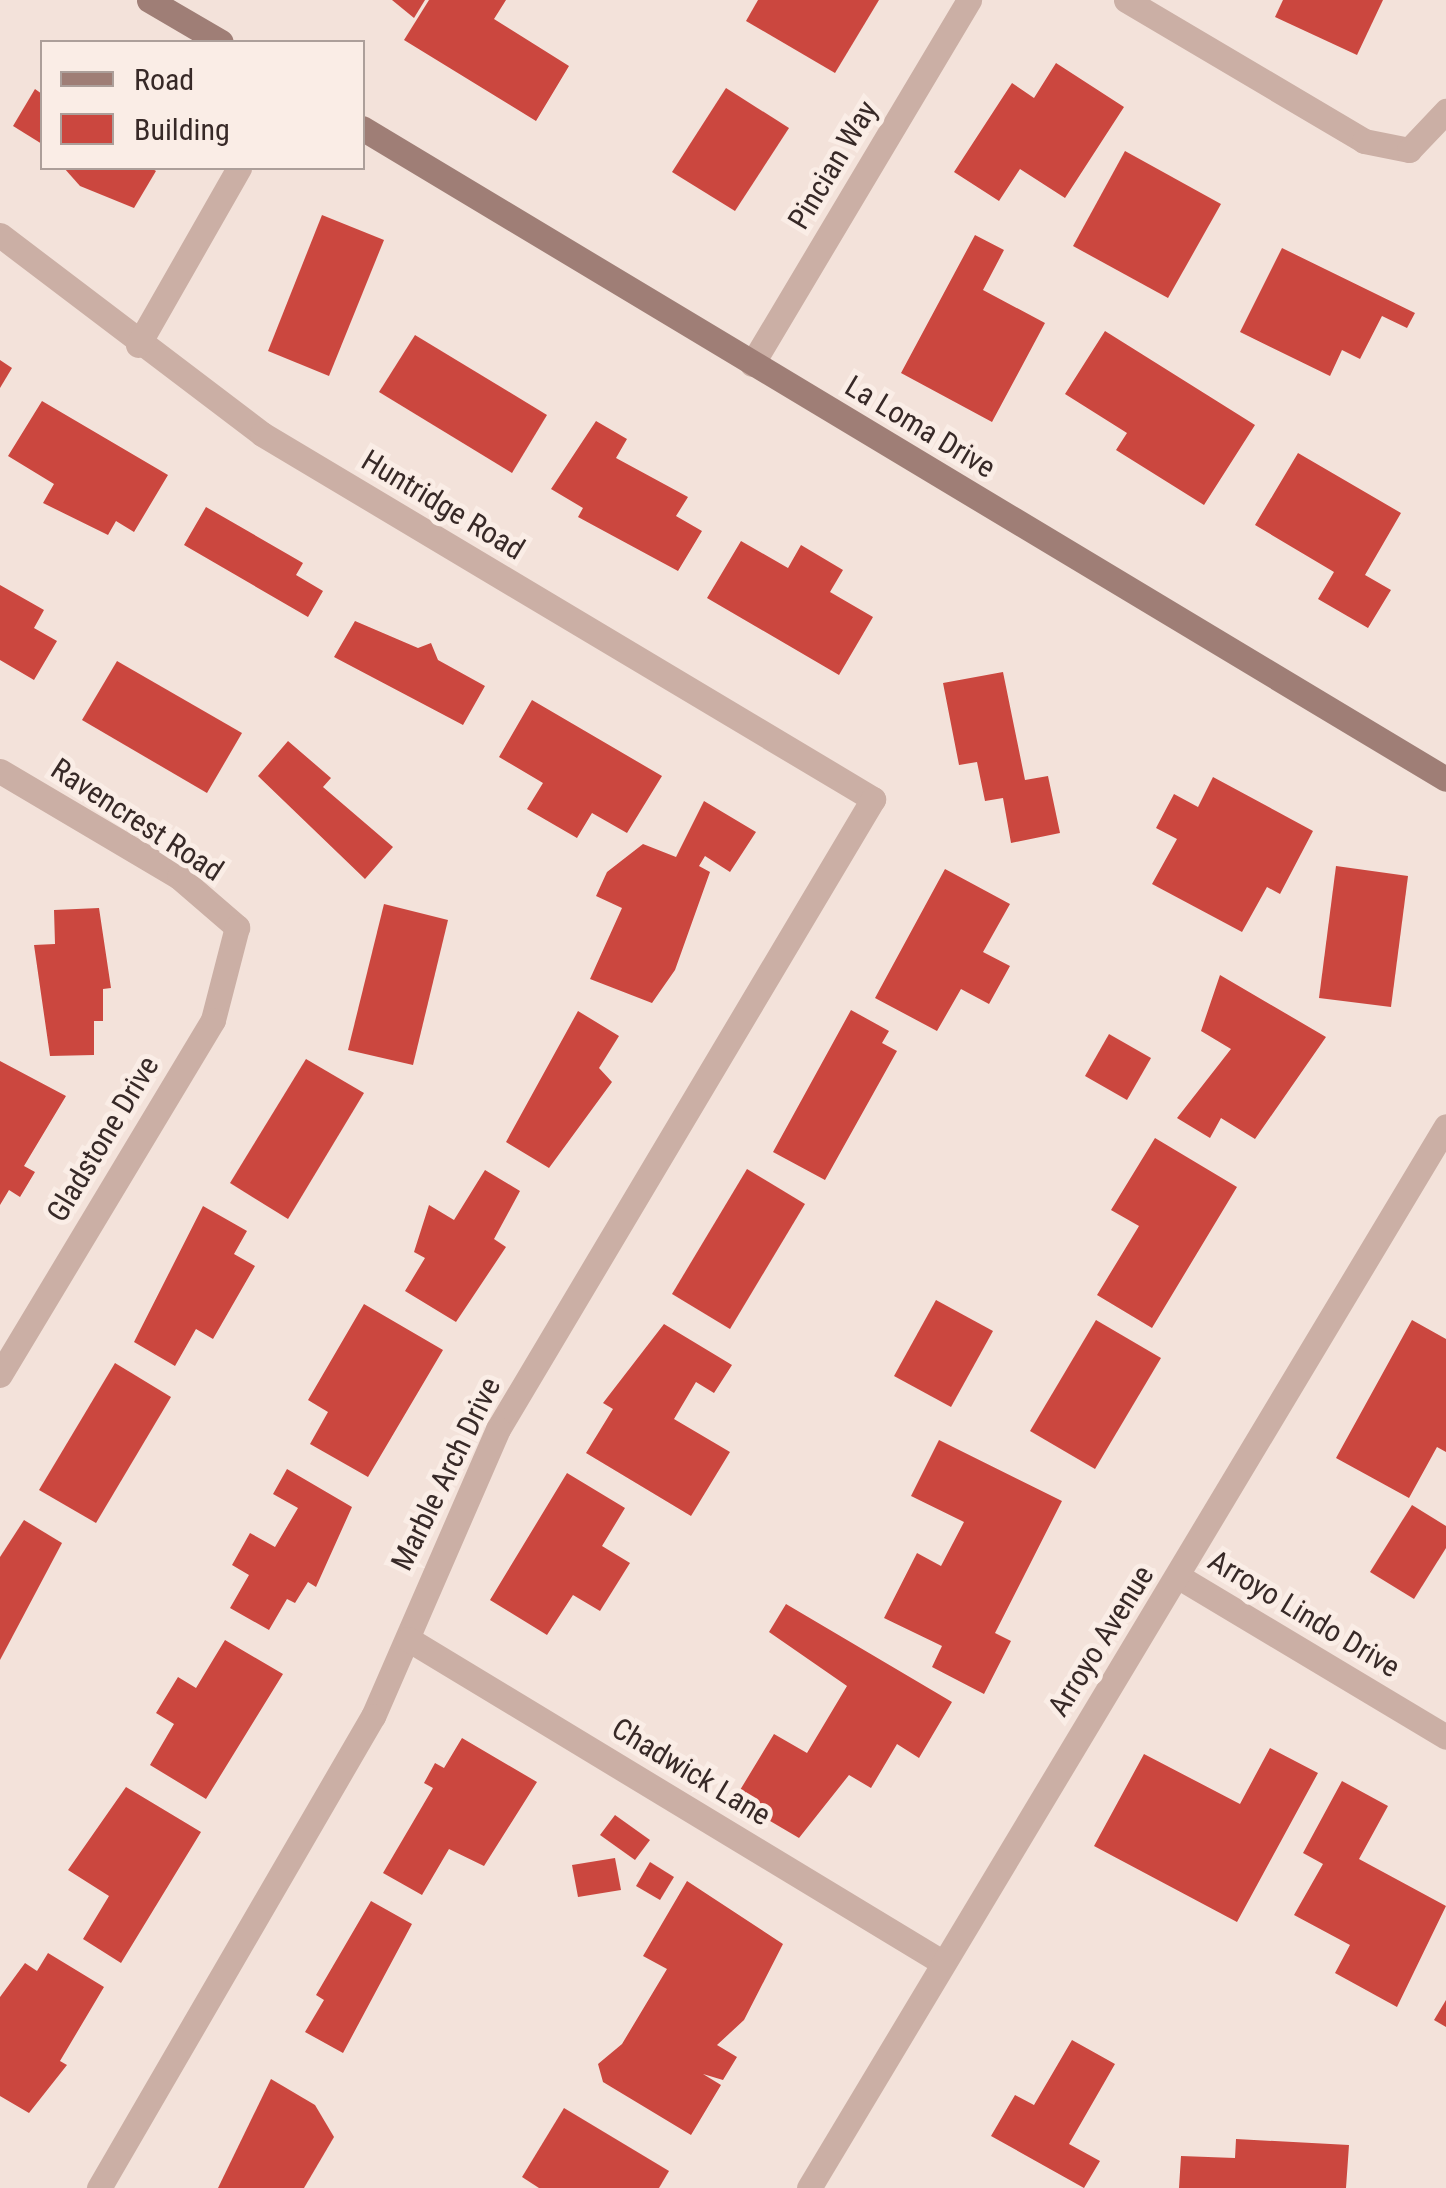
<!DOCTYPE html>
<style>
body{margin:0}
#map{position:relative;width:1446px;height:2188px;overflow:hidden;background:#f3e2da;font-family:"Roboto Condensed",sans-serif}
div>[style]{position:absolute}
.building>*{inset:0;background:#cb473f}
.minor>*{height:25px;margin:-12.5px;padding:0 12.5px;transform-origin:12.5px;border-radius:12.5px;background:#cbafa5}
.tertiary>*{height:25px;margin:-12.5px;padding:0 12.5px;transform-origin:12.5px;border-radius:12.5px;background:#cbafa5}
.secondary>*{height:25px;margin:-12.5px;padding:0 12.5px;transform-origin:12.5px;border-radius:12.5px;background:#9f7e76}
span{translate:-50% -50%;white-space:nowrap;text-align:center;line-height:1.15;-webkit-text-stroke:10px #faede6;paint-order:stroke}
.street-label{font-size:30px;color:#372927}
.legend{position:absolute;left:40px;top:40px;width:325px;height:130px;box-sizing:border-box;background:#faede6;border:2px solid #ac9f9a;margin:0;padding:12px 18px;list-style:none;font-size:30px;color:#372927}
.legend li{display:flex;align-items:center;gap:20px;height:50px}
.legend b{width:50px;border:2px solid #ac9f9a}
</style>
<div id="map">
<div class="building">
<div style="clip-path:polygon(392px 0,425px 0,414px 18px)"></div>
<div style="clip-path:polygon(429px 0,506px 0,494px 19px,569px 66px,536px 121px,404px 40px)"></div>
<div style="clip-path:polygon(758px 0,879px 0,835px 73px,746px 21px)"></div>
<div style="clip-path:polygon(1283px 0,1383px 0,1357px 55px,1275px 17px)"></div>
<div style="clip-path:polygon(1056px 63px,1124px 107px,1065px 198px,1020px 169px,999px 201px,954px 172px,1012px 83px,1034px 98px)"></div>
<div style="clip-path:polygon(726px 88px,789px 128px,735px 211px,672px 172px)"></div>
<div style="clip-path:polygon(35px 89px,42px 94px,42px 144px,13px 126px)"></div>
<div style="clip-path:polygon(1125px 151px,1221px 204px,1168px 298px,1073px 246px)"></div>
<div style="clip-path:polygon(64px 168px,151px 168px,156px 171px,134px 208px,80px 186px)"></div>
<div style="clip-path:polygon(322px 215px,384px 240px,329px 376px,268px 351px)"></div>
<div style="clip-path:polygon(975px 235px,1004px 250px,983px 290px,1045px 323px,992px 422px,901px 373px)"></div>
<div style="clip-path:polygon(1282px 248px,1415px 313px,1407px 328px,1382px 316px,1360px 359px,1342px 350px,1330px 376px,1240px 332px)"></div>
<div style="clip-path:polygon(1105px 331px,1255px 425px,1204px 505px,1116px 450px,1127px 433px,1065px 394px)"></div>
<div style="clip-path:polygon(415px 335px,547px 415px,512px 473px,379px 392px)"></div>
<div style="clip-path:polygon(0 360px,12px 368px,0 388px)"></div>
<div style="clip-path:polygon(42px 401px,168px 475px,134px 532px,116px 521px,108px 535px,43px 503px,54px 484px,8px 456px)"></div>
<div style="clip-path:polygon(596px 421px,627px 439px,616px 458px,688px 497px,676px 516px,702px 531px,678px 571px,578px 517px,583px 508px,551px 489px)"></div>
<div style="clip-path:polygon(1298px 453px,1401px 513px,1365px 575px,1391px 590px,1368px 628px,1318px 599px,1334px 572px,1255px 525px)"></div>
<div style="clip-path:polygon(206px 507px,303px 563px,296px 575px,323px 591px,308px 617px,184px 545px)"></div>
<div style="clip-path:polygon(741px 541px,788px 568px,801px 545px,843px 570px,830px 592px,873px 617px,839px 675px,707px 598px)"></div>
<div style="clip-path:polygon(0 585px,44px 610px,34px 628px,57px 641px,34px 680px,0 660px)"></div>
<div style="clip-path:polygon(355px 621px,418px 648px,431px 643px,438px 660px,485px 686px,463px 725px,334px 657px)"></div>
<div style="clip-path:polygon(117px 661px,242px 733px,207px 793px,82px 720px)"></div>
<div style="clip-path:polygon(1003px 672px,1025px 780px,1048px 776px,1060px 833px,1011px 843px,1003px 798px,985px 801px,977px 762px,959px 765px,943px 683px)"></div>
<div style="clip-path:polygon(532px 700px,662px 776px,627px 833px,592px 813px,577px 838px,527px 809px,543px 783px,499px 757px)"></div>
<div style="clip-path:polygon(288px 741px,331px 778px,323px 787px,393px 847px,365px 879px,258px 776px)"></div>
<div style="clip-path:polygon(1213px 777px,1313px 831px,1280px 894px,1267px 887px,1242px 932px,1152px 884px,1177px 839px,1156px 828px,1174px 794px,1198px 807px)"></div>
<div style="clip-path:polygon(704px 801px,756px 832px,730px 872px,705px 856px,699px 866px,710px 872px,675px 970px,652px 1003px,590px 979px,622px 908px,596px 896px,607px 872px,643px 844px,676px 857px)"></div>
<div style="clip-path:polygon(1336px 866px,1408px 876px,1391px 1007px,1319px 998px)"></div>
<div style="clip-path:polygon(945px 869px,1010px 904px,983px 952px,1010px 966px,989px 1004px,961px 989px,937px 1031px,875px 998px)"></div>
<div style="clip-path:polygon(384px 904px,448px 920px,413px 1065px,348px 1050px)"></div>
<div style="clip-path:polygon(99px 908px,111px 988px,103px 989px,103px 1021px,94px 1021px,94px 1055px,50px 1056px,34px 945px,55px 944px,54px 910px)"></div>
<div style="clip-path:polygon(1220px 975px,1326px 1037px,1255px 1139px,1221px 1118px,1210px 1138px,1177px 1118px,1231px 1049px,1201px 1031px)"></div>
<div style="clip-path:polygon(851px 1010px,889px 1031px,882px 1043px,897px 1051px,825px 1180px,773px 1152px)"></div>
<div style="clip-path:polygon(578px 1011px,619px 1036px,599px 1068px,612px 1082px,549px 1168px,506px 1142px)"></div>
<div style="clip-path:polygon(1109px 1034px,1151px 1058px,1127px 1100px,1085px 1076px)"></div>
<div style="clip-path:polygon(306px 1059px,364px 1093px,288px 1219px,230px 1183px)"></div>
<div style="clip-path:polygon(0 1061px,66px 1096px,24px 1166px,35px 1172px,20px 1197px,9px 1190px,0 1205px)"></div>
<div style="clip-path:polygon(1155px 1138px,1237px 1187px,1152px 1328px,1097px 1295px,1139px 1226px,1111px 1210px)"></div>
<div style="clip-path:polygon(747px 1169px,805px 1204px,730px 1329px,672px 1294px)"></div>
<div style="clip-path:polygon(485px 1170px,520px 1191px,494px 1239px,506px 1247px,456px 1322px,405px 1291px,425px 1258px,414px 1252px,429px 1205px,454px 1220px)"></div>
<div style="clip-path:polygon(203px 1206px,247px 1231px,234px 1254px,255px 1266px,213px 1339px,196px 1329px,175px 1366px,134px 1342px)"></div>
<div style="clip-path:polygon(936px 1300px,993px 1331px,951px 1407px,894px 1376px)"></div>
<div style="clip-path:polygon(364px 1304px,443px 1350px,368px 1477px,310px 1444px,328px 1412px,308px 1400px)"></div>
<div style="clip-path:polygon(1096px 1320px,1161px 1358px,1095px 1469px,1030px 1431px)"></div>
<div style="clip-path:polygon(1412px 1320px,1446px 1339px,1446px 1452px,1437px 1447px,1409px 1498px,1336px 1458px)"></div>
<div style="clip-path:polygon(664px 1324px,732px 1365px,714px 1393px,696px 1382px,674px 1419px,730px 1452px,691px 1516px,586px 1453px,613px 1409px,603px 1403px)"></div>
<div style="clip-path:polygon(115px 1363px,171px 1397px,96px 1523px,39px 1490px)"></div>
<div style="clip-path:polygon(939px 1440px,1062px 1501px,995px 1633px,1011px 1641px,984px 1694px,932px 1667px,942px 1646px,884px 1618px,917px 1553px,941px 1566px,964px 1522px,911px 1496px)"></div>
<div style="clip-path:polygon(287px 1469px,352px 1507px,316px 1587px,308px 1582px,295px 1603px,287px 1599px,269px 1630px,230px 1608px,249px 1575px,232px 1565px,250px 1533px,275px 1547px,298px 1508px,273px 1494px)"></div>
<div style="clip-path:polygon(567px 1473px,625px 1508px,602px 1546px,630px 1563px,600px 1611px,573px 1595px,547px 1635px,490px 1600px)"></div>
<div style="clip-path:polygon(1412px 1505px,1446px 1526px,1446px 1548px,1414px 1599px,1370px 1572px)"></div>
<div style="clip-path:polygon(24px 1520px,62px 1543px,0 1660px,0 1557px)"></div>
<div style="clip-path:polygon(786px 1604px,952px 1702px,919px 1758px,897px 1744px,871px 1788px,849px 1775px,799px 1838px,734px 1800px,774px 1734px,807px 1753px,847px 1686px,769px 1632px)"></div>
<div style="clip-path:polygon(225px 1640px,283px 1674px,206px 1799px,150px 1765px,174px 1724px,156px 1713px,178px 1677px,196px 1688px)"></div>
<div style="clip-path:polygon(462px 1738px,537px 1782px,484px 1866px,449px 1849px,422px 1895px,383px 1873px,433px 1788px,424px 1783px,435px 1763px,444px 1768px)"></div>
<div style="clip-path:polygon(1270px 1748px,1318px 1773px,1237px 1922px,1094px 1846px,1144px 1754px,1240px 1804px)"></div>
<div style="clip-path:polygon(1342px 1781px,1388px 1806px,1359px 1859px,1446px 1906px,1397px 2007px,1335px 1973px,1350px 1945px,1294px 1915px,1323px 1864px,1303px 1853px)"></div>
<div style="clip-path:polygon(126px 1787px,201px 1832px,121px 1963px,83px 1939px,109px 1896px,68px 1870px)"></div>
<div style="clip-path:polygon(615px 1815px,650px 1840px,635px 1860px,600px 1835px)"></div>
<div style="clip-path:polygon(615px 1858px,621px 1890px,578px 1897px,572px 1865px)"></div>
<div style="clip-path:polygon(650px 1862px,674px 1877px,660px 1900px,636px 1886px)"></div>
<div style="clip-path:polygon(687px 1881px,783px 1944px,744px 2020px,717px 2045px,737px 2057px,723px 2080px,703px 2074px,721px 2085px,691px 2135px,603px 2082px,598px 2064px,622px 2044px,667px 1969px,643px 1956px)"></div>
<div style="clip-path:polygon(371px 1901px,412px 1924px,343px 2053px,305px 2032px,324px 2000px,316px 1995px)"></div>
<div style="clip-path:polygon(48px 1953px,104px 1987px,60px 2061px,67px 2065px,29px 2113px,0 2096px,0 1997px,25px 1963px,37px 1971px)"></div>
<div style="clip-path:polygon(1446px 2000px,1446px 2027px,1434px 2020px)"></div>
<div style="clip-path:polygon(1072px 2040px,1115px 2064px,1069px 2144px,1100px 2161px,1084px 2188px,991px 2136px,1015px 2095px,1034px 2105px)"></div>
<div style="clip-path:polygon(271px 2079px,315px 2105px,334px 2137px,304px 2188px,218px 2188px)"></div>
<div style="clip-path:polygon(564px 2108px,669px 2171px,659px 2188px,539px 2188px,522px 2177px)"></div>
<div style="clip-path:polygon(1236px 2139px,1349px 2145px,1346px 2188px,1179px 2188px,1181px 2156px,1235px 2158px)"></div>
</div>
<div class="minor">
<div style="left:1126px;top:0;width:277px;rotate:30.6deg"></div>
<div style="left:1364px;top:141px;width:46px;rotate:11.3deg"></div>
<div style="left:1409px;top:150px;width:54px;rotate:-46.5deg"></div>
<div style="left:0;top:235px;width:329px;rotate:37.2deg"></div>
<div style="left:262px;top:434px;width:712px;rotate:30.85deg"></div>
<div style="left:873px;top:799px;width:733px;rotate:120.76deg"></div>
<div style="left:498px;top:1429px;width:313px;rotate:113.5deg"></div>
<div style="left:373px;top:1716px;width:546px;rotate:120.14deg"></div>
<div style="left:138px;top:345px;width:204px;rotate:-60.3deg"></div>
<div style="left:752px;top:364px;width:424px;rotate:-59.2deg"></div>
<div style="left:0;top:771px;width:208px;rotate:30.6deg"></div>
<div style="left:179px;top:877px;width:77px;rotate:40.8deg"></div>
<div style="left:237px;top:927px;width:96px;rotate:104.5deg"></div>
<div style="left:213px;top:1020px;width:414px;rotate:121deg"></div>
<div style="left:1179px;top:1577px;width:311px;rotate:30.9deg"></div>
<div style="left:408px;top:1639px;width:622px;rotate:31.18deg"></div>
</div>
<div class="tertiary">
<div style="left:809px;top:2188px;width:1238px;rotate:-59.04deg"></div>
</div>
<div class="secondary">
<div style="left:149px;top:0;width:83px;rotate:30.3deg"></div>
<div style="left:362px;top:128px;width:1264px;rotate:30.99deg"></div>
</div>
<div class="street-label">
<span style="left:833px;top:165px;rotate:-59deg">Pincian Way</span>
<span style="left:920px;top:427px;rotate:31deg">La Loma Drive</span>
<span style="left:443px;top:505px;rotate:31deg">Huntridge Road</span>
<span style="left:137px;top:820px;rotate:33deg">Ravencrest Road</span>
<span style="left:103px;top:1139px;rotate:-59deg">Gladstone Drive</span>
<span style="left:446px;top:1474px;rotate:-64deg">Marble Arch Drive</span>
<span style="left:1304px;top:1614px;rotate:31deg">Arroyo Lindo Drive</span>
<span style="left:1101px;top:1641px;rotate:-58deg">Arroyo Avenue</span>
<span style="left:691px;top:1772px;rotate:31deg">Chadwick Lane</span>
</div>
<ul class="legend">
<li><b style="height:12px;background:#9f7e76"></b>Road</li>
<li><b style="height:28px;background:#cb473f"></b>Building</li>
</ul>
</div>
